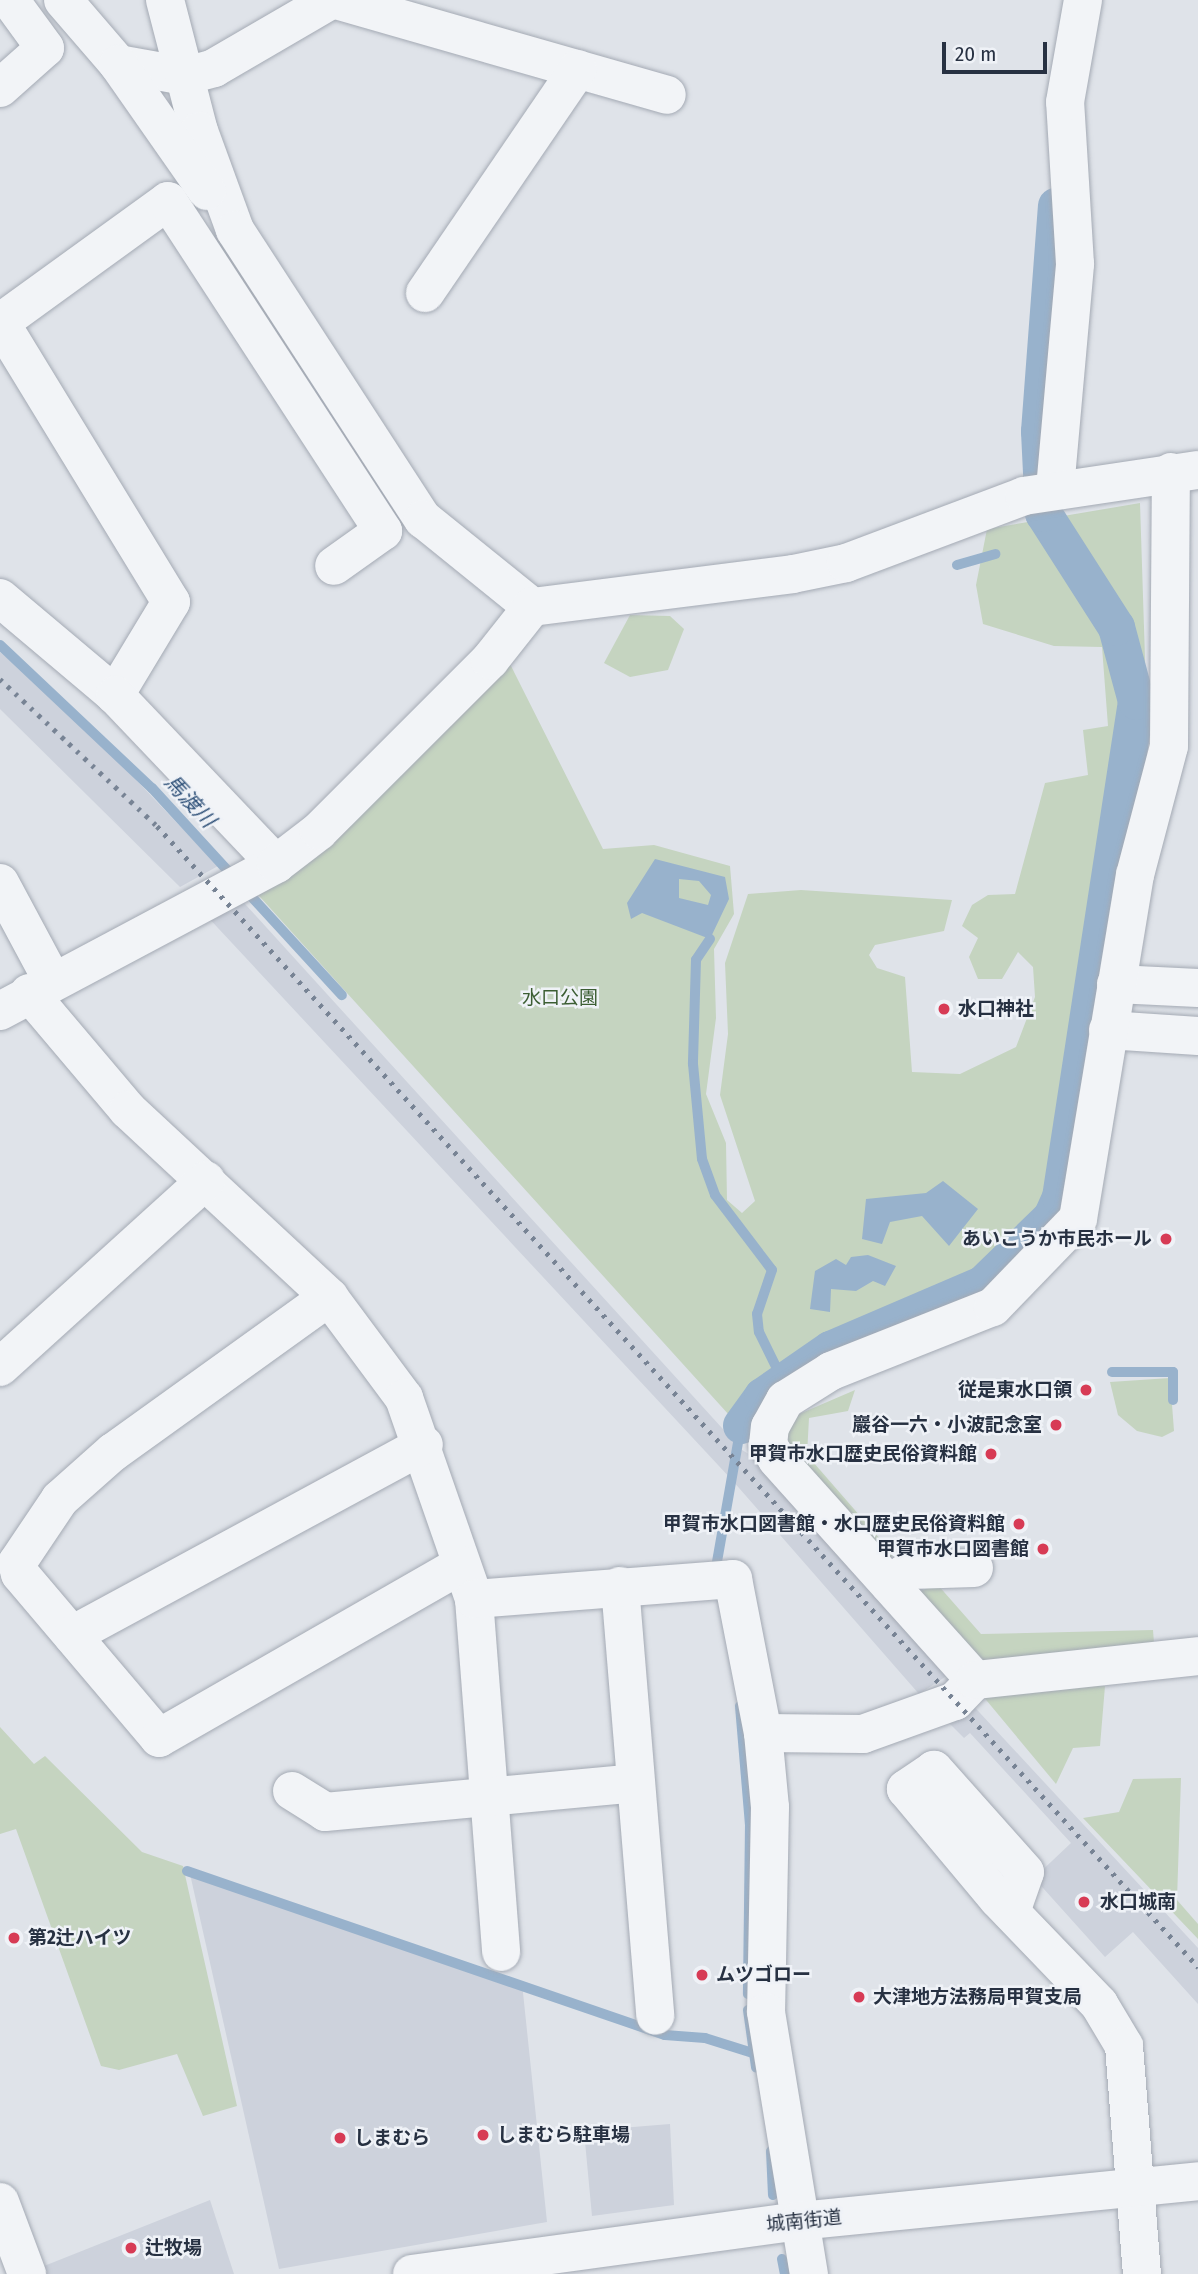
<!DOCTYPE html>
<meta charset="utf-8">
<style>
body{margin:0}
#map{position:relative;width:1198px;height:2274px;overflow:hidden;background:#dfe3e9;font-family:"Fira Sans Condensed","Noto Sans JP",sans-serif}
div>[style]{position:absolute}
.built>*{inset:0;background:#cdd2dc}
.green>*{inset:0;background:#c5d4c0}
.water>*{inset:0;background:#98b2cc}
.stream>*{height:10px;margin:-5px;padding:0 5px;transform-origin:5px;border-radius:5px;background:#98b2cc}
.canal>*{height:37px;margin:-18.5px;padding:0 18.5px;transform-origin:18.5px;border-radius:18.5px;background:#98b2cc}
.roads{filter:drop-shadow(0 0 2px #a4aab4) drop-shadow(0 0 2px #a4aab4)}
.minor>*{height:38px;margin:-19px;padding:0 19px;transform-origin:19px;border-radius:19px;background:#f2f4f7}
.rail>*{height:5px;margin-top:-2.5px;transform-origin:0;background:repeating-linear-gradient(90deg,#778394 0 3.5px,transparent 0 10.5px)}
.dots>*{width:19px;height:19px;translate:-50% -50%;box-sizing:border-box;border:4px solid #eff2f7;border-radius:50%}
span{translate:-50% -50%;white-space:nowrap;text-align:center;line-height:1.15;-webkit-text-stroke:5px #eff2f7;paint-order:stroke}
.park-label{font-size:19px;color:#3c5e33}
.poi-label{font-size:19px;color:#273142;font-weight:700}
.left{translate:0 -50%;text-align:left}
.right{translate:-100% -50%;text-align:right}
.street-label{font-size:19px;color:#273142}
.water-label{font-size:21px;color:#2e5078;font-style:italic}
.scale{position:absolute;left:942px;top:42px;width:105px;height:32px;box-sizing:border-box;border:4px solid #273142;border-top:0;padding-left:9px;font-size:21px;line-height:24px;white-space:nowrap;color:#273142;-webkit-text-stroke:5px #eff2f7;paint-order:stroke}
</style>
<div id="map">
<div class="built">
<div style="clip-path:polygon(0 652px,80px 721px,218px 866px,180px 887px,0 709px)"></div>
<div style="clip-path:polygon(235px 893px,742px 1450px,764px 1463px,948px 1675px,919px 1694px,732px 1480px,204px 913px)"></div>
<div style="clip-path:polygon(967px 1699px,1198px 1948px,1198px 2004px,1133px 1932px,1105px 1957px,1034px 1878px,1071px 1843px,970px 1733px,964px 1738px,940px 1714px)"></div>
<div style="clip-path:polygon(190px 1874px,522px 1983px,547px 2222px,279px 2269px)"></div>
<div style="clip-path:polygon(670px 2124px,674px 2205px,592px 2216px,584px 2131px)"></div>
<div style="clip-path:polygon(210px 2200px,234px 2274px,35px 2274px,34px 2270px)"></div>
</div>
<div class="green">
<div style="clip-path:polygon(1140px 503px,1146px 689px,1061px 1220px,977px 1297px,768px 1394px,739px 1426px,251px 887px,506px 656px,603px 849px,654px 845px,730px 866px,734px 914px,714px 949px,716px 1018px,706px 1094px,726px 1143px,727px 1200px,742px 1213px,755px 1201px,720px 1095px,728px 1034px,725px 963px,748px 894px,801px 890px,952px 900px,944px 931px,875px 945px,869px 955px,877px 968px,905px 977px,912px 1072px,960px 1074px,1016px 1047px,1035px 997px,1033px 967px,1018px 952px,1002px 979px,978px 979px,969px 957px,978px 938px,962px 926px,972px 905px,988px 895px,1015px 894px,1045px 783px,1088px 775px,1083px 730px,1108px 726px,1102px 647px,1054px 646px,983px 624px,976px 585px,987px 529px)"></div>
<div style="clip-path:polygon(630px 615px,670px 616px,684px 629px,668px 670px,630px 677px,604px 663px)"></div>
<div style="clip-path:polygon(1170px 1378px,1174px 1431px,1162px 1437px,1137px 1431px,1118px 1415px,1110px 1382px)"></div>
<div style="clip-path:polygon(855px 1390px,848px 1411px,809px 1418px,807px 1455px,894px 1555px,882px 1564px,784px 1450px,790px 1418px)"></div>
<div style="clip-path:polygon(937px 1584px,981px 1634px,1153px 1630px,1154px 1643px,973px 1662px,914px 1594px)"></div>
<div style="clip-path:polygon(1105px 1686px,1100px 1746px,1073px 1748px,1056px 1784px,982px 1695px,1015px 1687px)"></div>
<div style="clip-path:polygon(0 1727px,34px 1764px,45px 1756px,142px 1852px,183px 1866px,237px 2106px,203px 2116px,177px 2054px,119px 2070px,101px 2066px,16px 1829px,0 1834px)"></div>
<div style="clip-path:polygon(1181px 1778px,1177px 1900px,1198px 1924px,1198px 1939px,1083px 1818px,1119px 1812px,1133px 1779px)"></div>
</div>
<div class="water">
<div style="clip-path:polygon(evenodd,655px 859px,725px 877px,729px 899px,710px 939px,642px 913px,631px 919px,627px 903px,655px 859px,679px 879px,699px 881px,711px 895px,708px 905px,679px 898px,679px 879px)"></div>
<div style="clip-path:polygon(943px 1181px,978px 1209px,949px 1246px,922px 1216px,890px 1222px,882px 1244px,862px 1239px,866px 1199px,926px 1193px)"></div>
<div style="clip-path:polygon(868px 1255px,896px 1266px,885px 1286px,873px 1281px,856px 1291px,831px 1289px,830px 1312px,810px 1309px,815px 1271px,836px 1259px,846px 1265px,851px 1257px)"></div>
</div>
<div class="stream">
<div style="left:1051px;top:544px;width:9px;rotate:-13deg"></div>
<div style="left:957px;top:565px;width:40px;rotate:-16deg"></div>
<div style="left:0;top:645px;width:209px;rotate:43.3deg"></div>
<div style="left:152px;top:788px;width:281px;rotate:47.5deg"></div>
<div style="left:710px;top:939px;width:25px;rotate:124deg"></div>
<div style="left:696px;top:960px;width:104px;rotate:91.7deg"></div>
<div style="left:693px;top:1064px;width:95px;rotate:84.6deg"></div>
<div style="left:702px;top:1159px;width:38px;rotate:70deg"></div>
<div style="left:715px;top:1195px;width:94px;rotate:52.8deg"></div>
<div style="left:772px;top:1270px;width:46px;rotate:108.8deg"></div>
<div style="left:757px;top:1314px;width:18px;rotate:84deg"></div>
<div style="left:759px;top:1332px;width:55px;rotate:63.9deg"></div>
<div style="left:1112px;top:1372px;width:61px"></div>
<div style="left:1173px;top:1372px;width:28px;rotate:90deg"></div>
<div style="left:715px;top:1573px;width:150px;rotate:-80deg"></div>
<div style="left:740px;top:1706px;width:119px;rotate:85.2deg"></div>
<div style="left:750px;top:1825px;width:169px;rotate:90.7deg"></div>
<div style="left:187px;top:1871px;width:505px;rotate:18.94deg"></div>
<div style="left:665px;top:2035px;width:40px;rotate:4.3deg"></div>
<div style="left:705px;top:2038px;width:50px;rotate:17.4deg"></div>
<div style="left:748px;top:2010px;width:58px;rotate:82deg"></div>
<div style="left:771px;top:2151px;width:44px;rotate:87.4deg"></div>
<div style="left:782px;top:2259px;width:15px;rotate:79deg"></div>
</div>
<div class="canal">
<div style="left:741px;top:1425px;width:36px;rotate:-54deg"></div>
<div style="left:762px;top:1396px;width:83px;rotate:-34.7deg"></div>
<div style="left:830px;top:1349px;width:165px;rotate:-23.2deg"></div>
<div style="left:982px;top:1284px;width:96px;rotate:-44.2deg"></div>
<div style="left:1051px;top:1217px;width:22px;rotate:-66deg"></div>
<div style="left:1060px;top:1197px;width:502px;rotate:-81.29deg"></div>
<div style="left:1136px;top:701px;width:77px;rotate:-105.1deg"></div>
<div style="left:1116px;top:627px;width:135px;rotate:-122.6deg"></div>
<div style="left:1043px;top:513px;width:82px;rotate:-92.8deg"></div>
<div style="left:1039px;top:431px;width:226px;rotate:-85.7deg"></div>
</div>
<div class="roads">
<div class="minor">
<div style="left:63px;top:0;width:84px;rotate:49.3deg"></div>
<div style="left:118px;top:64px;width:68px;rotate:10.2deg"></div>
<div style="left:185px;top:76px;width:30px;rotate:-15deg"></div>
<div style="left:214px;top:68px;width:135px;rotate:-30.2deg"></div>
<div style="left:165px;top:0;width:135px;rotate:75.5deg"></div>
<div style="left:199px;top:131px;width:105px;rotate:70deg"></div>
<div style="left:235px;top:230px;width:345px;rotate:57deg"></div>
<div style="left:423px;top:519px;width:140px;rotate:38.9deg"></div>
<div style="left:336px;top:0;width:344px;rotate:16deg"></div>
<div style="left:118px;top:64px;width:155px;rotate:55deg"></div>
<div style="left:0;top:88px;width:60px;rotate:-41.6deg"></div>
<div style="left:45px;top:48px;width:59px;rotate:-126.1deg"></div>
<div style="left:425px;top:293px;width:271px;rotate:-55.7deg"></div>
<div style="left:0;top:322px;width:328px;rotate:58.6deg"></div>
<div style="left:171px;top:602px;width:109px;rotate:121.1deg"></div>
<div style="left:1px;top:322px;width:206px;rotate:-35.9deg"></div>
<div style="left:168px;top:201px;width:394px;rotate:56.9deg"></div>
<div style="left:383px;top:531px;width:60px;rotate:144.5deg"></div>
<div style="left:1055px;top:489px;width:226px;rotate:-84.9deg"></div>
<div style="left:1075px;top:264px;width:162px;rotate:-93.5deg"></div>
<div style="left:1065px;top:102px;width:104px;rotate:-80deg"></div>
<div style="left:0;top:598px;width:150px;rotate:40.1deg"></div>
<div style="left:115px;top:695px;width:233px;rotate:46.4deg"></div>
<div style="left:0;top:883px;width:110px;rotate:61.8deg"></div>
<div style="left:1116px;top:984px;width:82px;rotate:2.8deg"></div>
<div style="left:29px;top:993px;width:153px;rotate:49.8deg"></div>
<div style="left:128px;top:1110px;width:275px;rotate:42.9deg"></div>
<div style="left:329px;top:1297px;width:126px;rotate:53.4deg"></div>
<div style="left:404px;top:1398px;width:213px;rotate:70.8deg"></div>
<div style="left:474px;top:1599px;width:354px;rotate:85.6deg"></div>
<div style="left:0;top:1011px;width:313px;rotate:-28deg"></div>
<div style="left:276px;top:864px;width:54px;rotate:-37.5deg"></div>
<div style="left:319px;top:831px;width:242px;rotate:-45deg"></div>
<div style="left:490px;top:660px;width:68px;rotate:-51.6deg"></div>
<div style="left:532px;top:607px;width:263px;rotate:-7.2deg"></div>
<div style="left:793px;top:574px;width:54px;rotate:-11.7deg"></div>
<div style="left:846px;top:563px;width:190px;rotate:-20.6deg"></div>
<div style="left:1024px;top:496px;width:175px;rotate:-8.5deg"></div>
<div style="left:1108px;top:1030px;width:90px;rotate:3.8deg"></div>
<div style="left:329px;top:1297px;width:266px;rotate:144.3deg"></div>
<div style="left:113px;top:1452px;width:71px;rotate:138.4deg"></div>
<div style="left:60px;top:1499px;width:77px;rotate:123.9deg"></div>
<div style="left:17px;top:1563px;width:11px;rotate:75deg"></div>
<div style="left:20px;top:1574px;width:215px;rotate:49.7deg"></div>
<div style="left:159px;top:1738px;width:348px;rotate:-29.8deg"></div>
<div style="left:0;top:1367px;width:278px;rotate:-42.2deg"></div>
<div style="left:889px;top:1584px;width:25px;rotate:-34deg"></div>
<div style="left:910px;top:1570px;width:64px;rotate:-1.8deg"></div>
<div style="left:620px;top:1586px;width:431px;rotate:85.3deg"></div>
<div style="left:474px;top:1599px;width:260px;rotate:-4.4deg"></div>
<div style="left:733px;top:1579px;width:157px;rotate:79deg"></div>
<div style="left:763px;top:1733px;width:74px;rotate:84.6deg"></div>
<div style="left:770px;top:1807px;width:205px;rotate:91.1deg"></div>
<div style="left:766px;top:2012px;width:266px;rotate:80.7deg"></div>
<div style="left:72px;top:1635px;width:400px;rotate:-28.4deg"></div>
<div style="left:975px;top:1680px;width:297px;rotate:-131.9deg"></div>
<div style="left:777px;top:1459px;width:17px;rotate:-123deg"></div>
<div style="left:768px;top:1445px;width:18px;rotate:-84deg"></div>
<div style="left:770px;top:1427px;width:31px;rotate:-61deg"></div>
<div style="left:785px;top:1400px;width:54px;rotate:-32.2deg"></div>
<div style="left:831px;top:1371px;width:174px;rotate:-21.6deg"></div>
<div style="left:993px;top:1307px;width:122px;rotate:-46deg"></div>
<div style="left:1078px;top:1219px;width:349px;rotate:-80.6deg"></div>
<div style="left:1135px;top:875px;width:133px;rotate:-75.2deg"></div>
<div style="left:1169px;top:746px;width:274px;rotate:-89.6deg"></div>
<div style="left:763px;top:1733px;width:100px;rotate:0.6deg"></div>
<div style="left:863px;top:1734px;width:98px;rotate:-19.7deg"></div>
<div style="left:955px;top:1701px;width:29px;rotate:-46deg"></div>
<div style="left:975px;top:1680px;width:224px;rotate:-6.1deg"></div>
<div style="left:292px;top:1791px;width:39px;rotate:32deg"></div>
<div style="left:325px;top:1812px;width:311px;rotate:-5.3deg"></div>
<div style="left:1011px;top:1912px;width:42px;rotate:-70.7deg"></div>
<div style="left:1025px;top:1872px;width:137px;rotate:-131.7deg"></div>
<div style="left:934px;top:1770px;width:34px;rotate:146deg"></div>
<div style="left:906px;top:1789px;width:143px;rotate:50.1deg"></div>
<div style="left:998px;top:1899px;width:146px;rotate:46.1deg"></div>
<div style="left:1099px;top:2004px;width:49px;rotate:59.2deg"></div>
<div style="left:1124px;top:2046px;width:229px;rotate:85.5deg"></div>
<div style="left:0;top:2202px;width:77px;rotate:69.4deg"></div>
<div style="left:412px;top:2274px;width:391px;rotate:-7.8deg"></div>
<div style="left:799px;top:2221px;width:401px;rotate:-5.7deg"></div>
</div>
</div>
<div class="rail">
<div style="left:0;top:679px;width:215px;rotate:43.1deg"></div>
<div style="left:157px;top:826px;width:1545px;rotate:47.62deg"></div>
</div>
<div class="dots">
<div style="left:944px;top:1009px;background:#d73b55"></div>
<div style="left:1166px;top:1239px;background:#d73b55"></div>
<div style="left:1086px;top:1390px;background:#d73b55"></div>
<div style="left:1056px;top:1425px;background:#d73b55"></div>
<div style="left:991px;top:1454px;background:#d73b55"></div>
<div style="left:1019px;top:1524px;background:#d73b55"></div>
<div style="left:1043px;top:1549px;background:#d73b55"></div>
<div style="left:1084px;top:1902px;background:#d73b55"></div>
<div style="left:14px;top:1938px;background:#d73b55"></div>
<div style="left:702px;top:1975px;background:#d73b55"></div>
<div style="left:859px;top:1997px;background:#d73b55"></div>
<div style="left:483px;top:2135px;background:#d73b55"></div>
<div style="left:340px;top:2138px;background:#d73b55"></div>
<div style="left:131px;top:2248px;background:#d73b55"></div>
</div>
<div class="park-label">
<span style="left:560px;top:998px">水口公園</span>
</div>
<div class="poi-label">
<span class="left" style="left:958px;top:1009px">水口神社</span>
<span class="right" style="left:1152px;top:1239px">あいこうか市民ホール</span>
<span class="right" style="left:1072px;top:1390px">従是東水口領</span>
<span class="right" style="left:1042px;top:1425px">巖谷一六・小波記念室</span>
<span class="right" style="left:977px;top:1454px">甲賀市水口歴史民俗資料館</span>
<span class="right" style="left:1005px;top:1524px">甲賀市水口図書館・水口歴史民俗資料館</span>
<span class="right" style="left:1029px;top:1549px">甲賀市水口図書館</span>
<span class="left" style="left:1100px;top:1902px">水口城南</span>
<span class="left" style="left:28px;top:1938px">第2辻ハイツ</span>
<span class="left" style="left:716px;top:1975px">ムツゴロー</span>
<span class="left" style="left:873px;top:1997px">大津地方法務局甲賀支局</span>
<span class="left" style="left:497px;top:2135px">しまむら駐車場</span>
<span class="left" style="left:354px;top:2138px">しまむら</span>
<span class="left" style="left:145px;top:2248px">辻牧場</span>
</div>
<div class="street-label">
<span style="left:804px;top:2221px;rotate:-6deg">城南街道</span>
</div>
<div class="water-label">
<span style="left:190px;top:801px;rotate:47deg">馬渡川</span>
</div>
<div class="scale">20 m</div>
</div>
